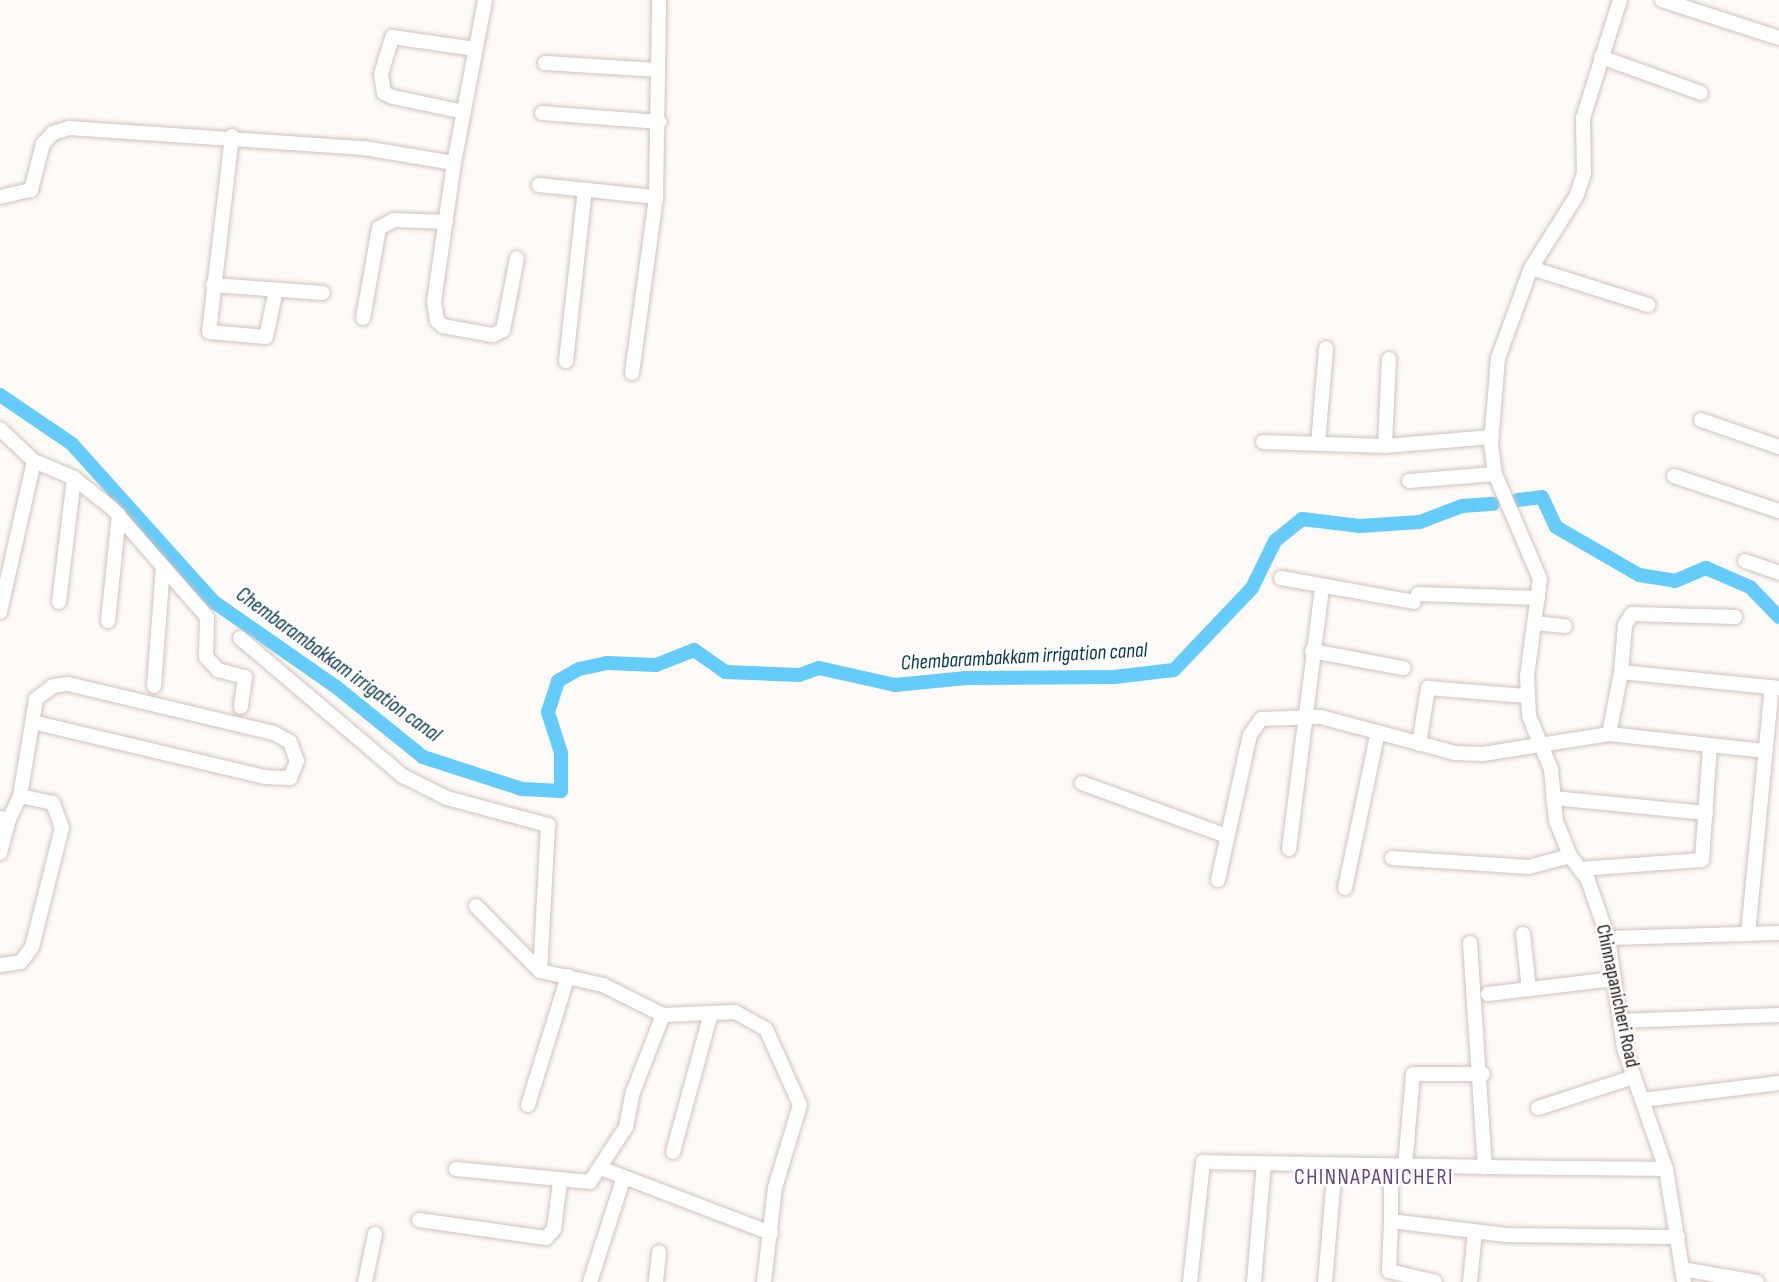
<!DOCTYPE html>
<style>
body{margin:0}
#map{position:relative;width:1779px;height:1282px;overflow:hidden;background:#fdfaf8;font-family:"Sofia Sans Condensed",sans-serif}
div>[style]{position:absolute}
.canal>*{height:14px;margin:-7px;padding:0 7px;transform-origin:7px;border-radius:7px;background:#65cbfa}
.roads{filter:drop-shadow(0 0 2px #d3c1ba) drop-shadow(0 0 2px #d3c1ba)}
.minor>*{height:14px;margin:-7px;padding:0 7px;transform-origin:7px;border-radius:7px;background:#fff}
span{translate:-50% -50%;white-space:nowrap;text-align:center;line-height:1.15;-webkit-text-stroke:5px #fff;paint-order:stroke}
.street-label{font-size:20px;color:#1e1715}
.water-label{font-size:21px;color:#08384b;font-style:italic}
.quarter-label{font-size:22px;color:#5f4885;letter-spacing:1.5px}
</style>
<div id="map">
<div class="canal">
<div style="left:0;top:395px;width:87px;rotate:34.2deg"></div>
<div style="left:72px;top:444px;width:212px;rotate:48.1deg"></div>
<div style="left:214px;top:602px;width:147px;rotate:34.8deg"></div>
<div style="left:335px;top:686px;width:113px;rotate:38.9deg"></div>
<div style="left:423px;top:757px;width:104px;rotate:17.9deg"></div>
<div style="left:522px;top:789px;width:39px;rotate:3deg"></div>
<div style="left:561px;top:791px;width:38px;rotate:-90deg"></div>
<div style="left:561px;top:753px;width:43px;rotate:-107.6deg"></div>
<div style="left:548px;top:712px;width:33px;rotate:-72deg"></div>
<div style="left:558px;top:681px;width:24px;rotate:-30deg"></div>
<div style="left:579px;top:669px;width:29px;rotate:-12deg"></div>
<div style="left:607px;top:663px;width:49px;rotate:2.3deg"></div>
<div style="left:656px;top:665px;width:41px;rotate:-21.5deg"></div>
<div style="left:694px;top:650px;width:38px;rotate:35deg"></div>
<div style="left:725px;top:672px;width:74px;rotate:2.3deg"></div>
<div style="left:799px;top:675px;width:21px;rotate:-19deg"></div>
<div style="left:819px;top:668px;width:78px;rotate:12.6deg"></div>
<div style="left:895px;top:685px;width:72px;rotate:-5.6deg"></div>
<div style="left:967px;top:678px;width:147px;rotate:-0.4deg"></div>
<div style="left:1114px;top:677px;width:60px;rotate:-6.7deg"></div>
<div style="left:1174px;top:670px;width:113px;rotate:-46.4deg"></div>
<div style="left:1252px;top:588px;width:52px;rotate:-63.9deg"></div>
<div style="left:1275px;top:541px;width:35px;rotate:-39deg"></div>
<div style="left:1302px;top:519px;width:58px;rotate:6.9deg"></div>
<div style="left:1360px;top:526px;width:60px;rotate:-3.8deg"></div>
<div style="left:1420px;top:522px;width:45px;rotate:-20.9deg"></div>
<div style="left:1462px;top:506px;width:31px;rotate:-4deg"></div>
<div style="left:1518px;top:500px;width:24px;rotate:-7deg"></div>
<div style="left:1542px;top:497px;width:33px;rotate:65deg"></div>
<div style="left:1556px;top:527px;width:96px;rotate:30deg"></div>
<div style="left:1639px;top:575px;width:36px;rotate:9deg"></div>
<div style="left:1675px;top:581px;width:34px;rotate:-23deg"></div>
<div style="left:1706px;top:568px;width:48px;rotate:23.4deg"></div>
<div style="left:1750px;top:587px;width:42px;rotate:46deg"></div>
</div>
<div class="roads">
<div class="minor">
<div style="left:1620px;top:0;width:124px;rotate:107.4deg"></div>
<div style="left:1583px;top:118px;width:55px;rotate:89deg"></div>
<div style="left:1584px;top:173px;width:23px;rotate:108deg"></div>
<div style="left:1577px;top:195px;width:86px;rotate:122.2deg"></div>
<div style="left:1531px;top:268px;width:96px;rotate:110.1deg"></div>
<div style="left:1498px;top:358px;width:85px;rotate:94.7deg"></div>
<div style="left:1491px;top:443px;width:31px;rotate:83deg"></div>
<div style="left:1495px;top:474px;width:114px;rotate:66.8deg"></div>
<div style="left:1540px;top:579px;width:98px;rotate:97.6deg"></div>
<div style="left:1527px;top:676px;width:40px;rotate:87.1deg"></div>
<div style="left:1529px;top:716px;width:57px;rotate:67.5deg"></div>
<div style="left:1551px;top:769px;width:52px;rotate:84.5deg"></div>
<div style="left:1556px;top:821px;width:38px;rotate:68deg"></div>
<div style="left:1570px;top:856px;width:30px;rotate:53deg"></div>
<div style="left:1588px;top:880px;width:61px;rotate:71deg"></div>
<div style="left:1608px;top:938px;width:111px;rotate:81.7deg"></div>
<div style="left:1624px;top:1048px;width:128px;rotate:70.9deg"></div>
<div style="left:1666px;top:1169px;width:114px;rotate:80.9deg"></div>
<div style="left:1662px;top:0;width:123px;rotate:18deg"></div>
<div style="left:1601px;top:57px;width:106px;rotate:19.8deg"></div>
<div style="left:545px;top:63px;width:113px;rotate:3.5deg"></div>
<div style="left:464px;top:112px;width:73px;rotate:-168.1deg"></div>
<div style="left:393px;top:97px;width:10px;rotate:-156deg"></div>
<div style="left:384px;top:93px;width:19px;rotate:-99deg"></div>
<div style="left:381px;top:74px;width:39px;rotate:-73deg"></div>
<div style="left:392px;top:37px;width:84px;rotate:8.2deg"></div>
<div style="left:542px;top:113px;width:118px;rotate:4.4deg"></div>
<div style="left:232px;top:136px;width:197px;rotate:96.7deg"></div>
<div style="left:209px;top:332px;width:57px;rotate:5deg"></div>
<div style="left:266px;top:337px;width:48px;rotate:-78deg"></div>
<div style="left:454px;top:163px;width:166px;rotate:-79.2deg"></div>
<div style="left:539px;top:185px;width:118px;rotate:5.9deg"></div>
<div style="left:656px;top:197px;width:197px;rotate:-89.1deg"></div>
<div style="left:0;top:197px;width:32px;rotate:-13deg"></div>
<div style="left:31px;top:190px;width:48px;rotate:-75.4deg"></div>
<div style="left:43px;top:144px;width:15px;rotate:-48deg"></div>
<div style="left:53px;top:133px;width:17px;rotate:-17deg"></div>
<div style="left:69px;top:128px;width:296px;rotate:3.9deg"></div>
<div style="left:364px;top:148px;width:91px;rotate:9.5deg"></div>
<div style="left:454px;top:163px;width:140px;rotate:98.2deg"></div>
<div style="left:434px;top:302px;width:19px;rotate:81deg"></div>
<div style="left:437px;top:321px;width:8px;rotate:40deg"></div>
<div style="left:443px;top:326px;width:51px;rotate:10.2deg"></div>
<div style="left:493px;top:335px;width:11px;rotate:-27deg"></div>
<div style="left:503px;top:330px;width:73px;rotate:-79deg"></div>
<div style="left:1531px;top:268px;width:123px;rotate:17.5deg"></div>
<div style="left:213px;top:285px;width:110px;rotate:4.2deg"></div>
<div style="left:363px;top:318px;width:91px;rotate:-79.9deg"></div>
<div style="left:379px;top:228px;width:17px;rotate:-28deg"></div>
<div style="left:394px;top:220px;width:52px;rotate:2.2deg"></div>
<div style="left:566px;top:361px;width:172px;rotate:-83.7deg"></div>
<div style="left:632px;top:373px;width:178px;rotate:-82.2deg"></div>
<div style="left:1701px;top:420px;width:83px;rotate:19.1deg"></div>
<div style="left:0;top:429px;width:47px;rotate:43.3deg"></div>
<div style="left:34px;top:461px;width:155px;rotate:102.7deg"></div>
<div style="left:1263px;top:442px;width:122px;rotate:1.9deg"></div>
<div style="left:1385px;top:446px;width:107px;rotate:-4.8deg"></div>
<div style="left:1318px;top:444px;width:96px;rotate:-85.2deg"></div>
<div style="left:1385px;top:446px;width:87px;rotate:-87.4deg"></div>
<div style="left:34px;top:461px;width:43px;rotate:23deg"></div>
<div style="left:74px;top:478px;width:50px;rotate:38.5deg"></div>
<div style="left:113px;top:509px;width:143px;rotate:49deg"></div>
<div style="left:207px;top:617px;width:40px;rotate:91.4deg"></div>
<div style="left:206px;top:657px;width:18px;rotate:47deg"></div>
<div style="left:218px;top:670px;width:28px;rotate:15deg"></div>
<div style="left:245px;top:677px;width:30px;rotate:98deg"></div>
<div style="left:1674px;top:476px;width:111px;rotate:18.4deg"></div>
<div style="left:1409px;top:481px;width:86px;rotate:-4.7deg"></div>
<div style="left:1745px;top:561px;width:36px;rotate:19deg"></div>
<div style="left:1281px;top:578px;width:135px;rotate:10.2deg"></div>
<div style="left:1418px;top:594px;width:120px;rotate:1.9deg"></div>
<div style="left:59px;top:602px;width:125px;rotate:-83.1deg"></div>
<div style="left:108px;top:621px;width:107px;rotate:-84.1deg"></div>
<div style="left:1535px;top:623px;width:30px;rotate:6deg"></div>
<div style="left:240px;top:638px;width:214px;rotate:40.3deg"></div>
<div style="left:403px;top:776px;width:49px;rotate:26.6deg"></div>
<div style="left:447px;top:798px;width:105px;rotate:15deg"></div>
<div style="left:548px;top:825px;width:146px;rotate:93.1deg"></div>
<div style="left:1312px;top:651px;width:93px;rotate:10.6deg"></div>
<div style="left:1621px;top:672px;width:47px;rotate:-85.1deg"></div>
<div style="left:1625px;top:625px;width:13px;rotate:-58deg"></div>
<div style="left:1632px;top:614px;width:103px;rotate:1.7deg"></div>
<div style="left:154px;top:686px;width:119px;rotate:-85.7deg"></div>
<div style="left:1609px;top:734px;width:63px;rotate:-79deg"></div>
<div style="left:1621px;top:672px;width:159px;rotate:5.8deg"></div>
<div style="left:1419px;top:744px;width:57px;rotate:-80.9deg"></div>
<div style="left:1428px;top:688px;width:98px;rotate:4.7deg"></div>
<div style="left:1082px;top:783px;width:154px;rotate:20.1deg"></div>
<div style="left:1553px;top:798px;width:154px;rotate:5.6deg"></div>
<div style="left:0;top:818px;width:9px;rotate:6deg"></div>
<div style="left:9px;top:819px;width:25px;rotate:-64deg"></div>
<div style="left:20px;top:796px;width:98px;rotate:-80.6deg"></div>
<div style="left:36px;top:699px;width:21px;rotate:-37deg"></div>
<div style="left:53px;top:686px;width:15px;rotate:-8deg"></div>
<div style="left:68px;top:684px;width:212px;rotate:13.4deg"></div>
<div style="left:274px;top:733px;width:18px;rotate:29deg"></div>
<div style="left:290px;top:742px;width:20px;rotate:70deg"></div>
<div style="left:297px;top:761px;width:18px;rotate:112deg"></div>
<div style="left:290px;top:778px;width:25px;rotate:-178deg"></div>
<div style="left:265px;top:777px;width:238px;rotate:-166.7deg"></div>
<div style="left:1289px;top:849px;width:264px;rotate:-82.8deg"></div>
<div style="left:0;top:853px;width:35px;rotate:-75deg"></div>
<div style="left:1392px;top:858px;width:137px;rotate:3.8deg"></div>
<div style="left:1529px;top:867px;width:42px;rotate:-15deg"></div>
<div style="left:1580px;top:869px;width:122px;rotate:-4.2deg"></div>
<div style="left:1702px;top:860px;width:114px;rotate:-86deg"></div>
<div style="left:1218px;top:880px;width:148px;rotate:-77.6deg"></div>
<div style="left:1250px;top:735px;width:19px;rotate:-55deg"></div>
<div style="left:1261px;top:719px;width:60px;rotate:-1.9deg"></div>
<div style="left:1321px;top:717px;width:139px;rotate:15deg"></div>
<div style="left:1455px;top:753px;width:28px;rotate:2deg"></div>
<div style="left:1483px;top:754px;width:128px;rotate:-9deg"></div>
<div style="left:1609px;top:734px;width:157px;rotate:6.2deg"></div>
<div style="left:1345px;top:888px;width:159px;rotate:-78.1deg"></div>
<div style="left:476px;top:906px;width:91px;rotate:45.4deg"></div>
<div style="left:540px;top:971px;width:65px;rotate:12.5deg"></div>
<div style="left:603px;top:985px;width:67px;rotate:26.6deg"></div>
<div style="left:663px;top:1015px;width:72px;rotate:-2.4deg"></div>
<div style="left:735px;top:1012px;width:35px;rotate:29deg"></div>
<div style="left:766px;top:1029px;width:83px;rotate:65.9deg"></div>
<div style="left:800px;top:1105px;width:87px;rotate:106.8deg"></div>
<div style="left:775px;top:1188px;width:95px;rotate:96.7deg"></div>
<div style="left:1523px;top:934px;width:55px;rotate:83.8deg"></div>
<div style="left:1748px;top:934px;width:248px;rotate:-84.5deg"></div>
<div style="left:1608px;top:938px;width:171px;rotate:-1.7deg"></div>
<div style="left:1470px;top:943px;width:225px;rotate:86.2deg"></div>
<div style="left:1485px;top:1167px;width:181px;rotate:0.6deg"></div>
<div style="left:0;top:965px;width:21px;rotate:-8deg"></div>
<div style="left:21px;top:962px;width:19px;rotate:-54deg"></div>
<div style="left:32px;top:947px;width:123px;rotate:-75.9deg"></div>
<div style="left:62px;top:828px;width:27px;rotate:-110deg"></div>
<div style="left:53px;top:803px;width:34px;rotate:-168deg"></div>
<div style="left:1488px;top:994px;width:127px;rotate:-6.8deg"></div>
<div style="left:1620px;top:1021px;width:159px;rotate:-2.2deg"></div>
<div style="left:1642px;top:1100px;width:138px;rotate:-7.1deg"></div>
<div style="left:528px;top:1105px;width:135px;rotate:-72.8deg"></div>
<div style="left:1538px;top:1108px;width:101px;rotate:-17.9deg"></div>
<div style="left:673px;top:1152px;width:144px;rotate:-74.7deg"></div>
<div style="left:1391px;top:1165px;width:56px;rotate:90deg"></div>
<div style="left:1391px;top:1221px;width:116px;rotate:6.9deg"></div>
<div style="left:1506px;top:1235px;width:172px;rotate:0.7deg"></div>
<div style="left:1405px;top:1166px;width:92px;rotate:-85deg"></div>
<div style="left:1413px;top:1074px;width:70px"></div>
<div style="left:456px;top:1169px;width:135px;rotate:5.5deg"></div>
<div style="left:590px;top:1182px;width:66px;rotate:-56.8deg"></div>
<div style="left:626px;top:1127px;width:36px;rotate:-79deg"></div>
<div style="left:633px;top:1092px;width:83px;rotate:-68.7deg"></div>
<div style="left:603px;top:1169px;width:180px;rotate:20.9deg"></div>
<div style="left:419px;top:1220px;width:128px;rotate:8.1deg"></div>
<div style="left:546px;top:1238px;width:12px;rotate:-48deg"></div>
<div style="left:554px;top:1229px;width:47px;rotate:-82.7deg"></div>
<div style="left:1391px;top:1221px;width:50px;rotate:92.3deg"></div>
<div style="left:1389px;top:1271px;width:47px;rotate:13.4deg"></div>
<div style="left:1683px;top:1269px;width:75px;rotate:10deg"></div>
<div style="left:365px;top:1282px;width:49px;rotate:-78.2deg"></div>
<div style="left:590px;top:1282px;width:110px;rotate:-72.1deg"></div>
<div style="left:656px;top:1282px;width:30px;rotate:-84deg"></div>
<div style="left:1190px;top:1282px;width:121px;rotate:-83.8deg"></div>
<div style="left:1203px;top:1162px;width:282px;rotate:1deg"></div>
<div style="left:1254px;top:1282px;width:119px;rotate:-85.2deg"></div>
<div style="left:1325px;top:1282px;width:117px;rotate:-85.1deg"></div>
<div style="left:1470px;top:1282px;width:51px;rotate:-84.4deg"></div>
</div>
</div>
<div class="street-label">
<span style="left:1617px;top:996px;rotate:78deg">Chinnapanicheri Road</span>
</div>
<div class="water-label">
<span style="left:1024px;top:657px;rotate:-3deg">Chembarambakkam irrigation canal</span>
<span style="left:338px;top:665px;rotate:36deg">Chembarambakkam irrigation canal</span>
</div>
<div class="quarter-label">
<span style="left:1374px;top:1178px">CHINNAPANICHERI</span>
</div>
</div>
